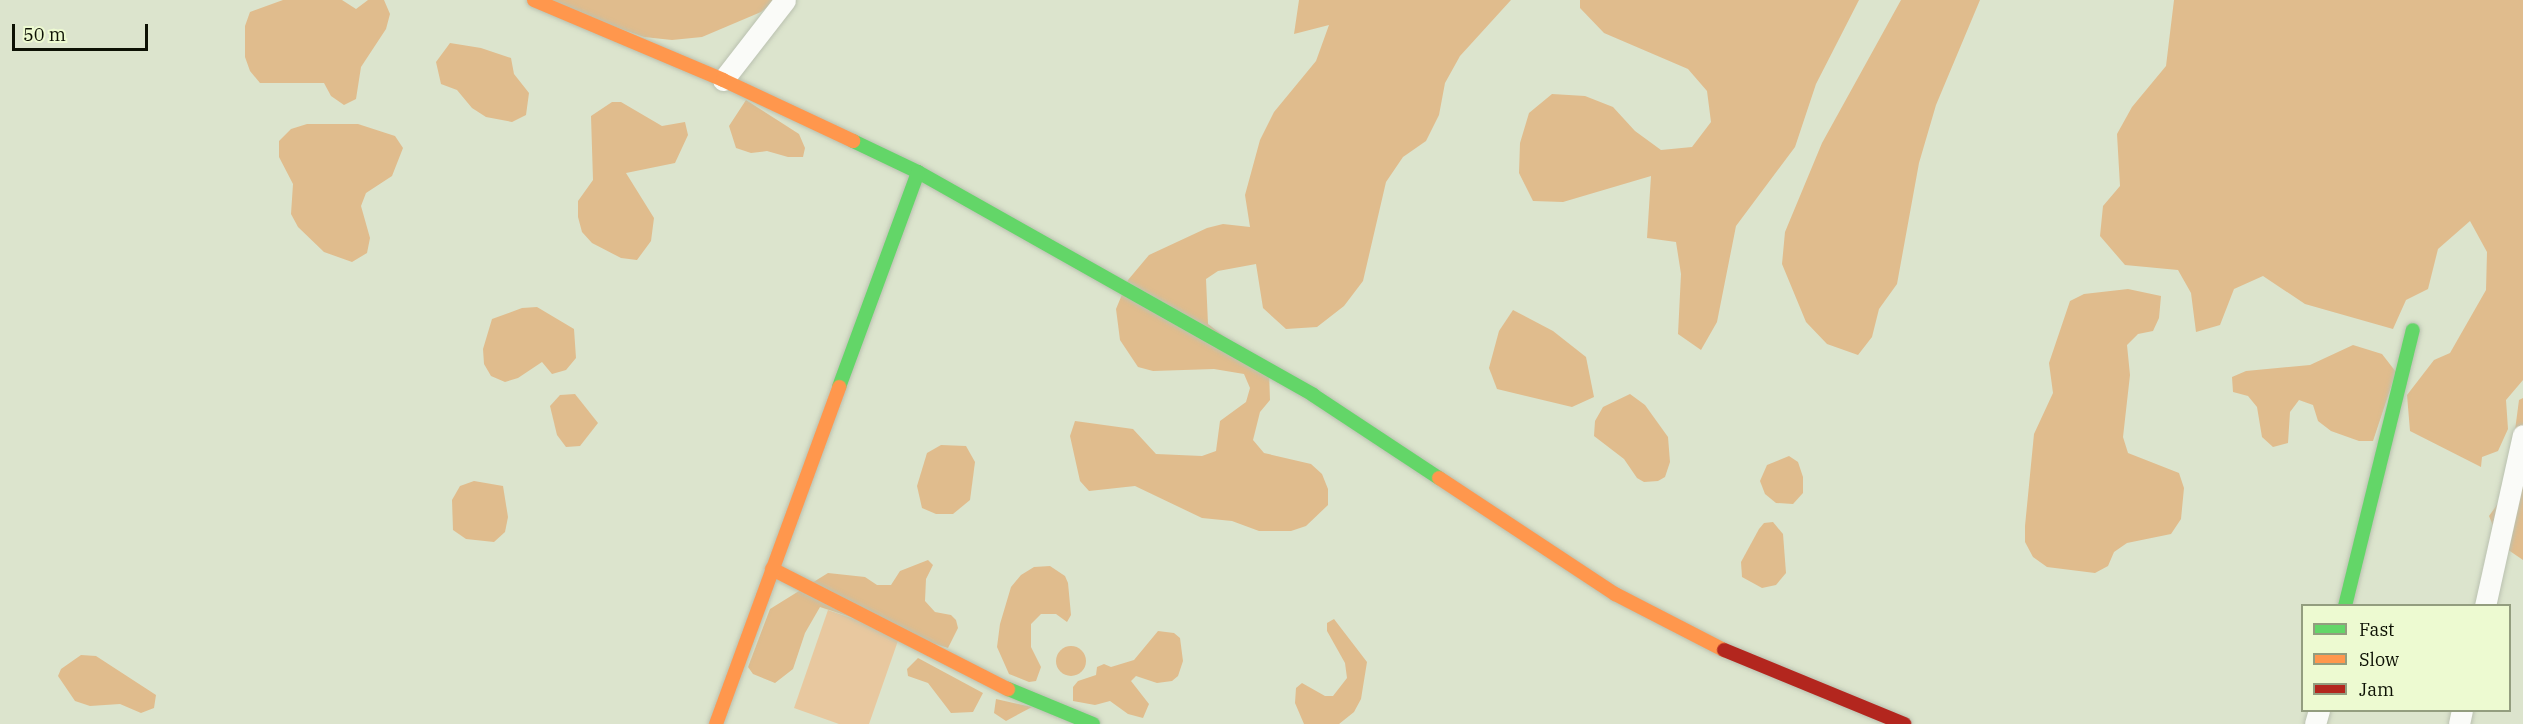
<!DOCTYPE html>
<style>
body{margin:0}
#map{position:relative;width:2523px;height:724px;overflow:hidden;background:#dce4cd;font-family:"IBM Plex Serif",serif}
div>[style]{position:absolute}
.green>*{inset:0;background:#e8c89f}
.forest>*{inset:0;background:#e0bc8d}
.round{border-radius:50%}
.roads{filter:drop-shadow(0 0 2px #bac1b0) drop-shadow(0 0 2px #bac1b0)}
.street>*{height:21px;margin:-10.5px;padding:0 10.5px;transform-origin:10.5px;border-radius:10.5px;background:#fafbf8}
.fast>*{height:14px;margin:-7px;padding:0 7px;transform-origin:7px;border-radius:7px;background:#63d668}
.slow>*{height:14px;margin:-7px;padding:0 7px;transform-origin:7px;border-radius:7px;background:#ff974d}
.jam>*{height:14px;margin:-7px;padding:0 7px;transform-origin:7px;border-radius:7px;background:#b3261e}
span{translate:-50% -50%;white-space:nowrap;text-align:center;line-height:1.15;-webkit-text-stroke:4.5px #edfad1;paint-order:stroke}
.legend{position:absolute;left:2301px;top:604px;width:210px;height:108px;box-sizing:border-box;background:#edfad1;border:2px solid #939d7f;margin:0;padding:8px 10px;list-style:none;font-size:18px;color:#0d1104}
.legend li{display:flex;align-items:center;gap:12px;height:30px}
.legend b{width:30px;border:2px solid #939d7f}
.scale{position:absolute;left:12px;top:24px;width:136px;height:27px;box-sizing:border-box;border:3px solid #0d1104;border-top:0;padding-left:8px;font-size:18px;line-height:21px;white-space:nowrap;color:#0d1104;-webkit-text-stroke:4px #edfad1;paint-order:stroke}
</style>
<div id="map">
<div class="green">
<div style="clip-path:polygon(828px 610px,900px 635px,869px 724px,839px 724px,794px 708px)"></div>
</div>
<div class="forest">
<div style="clip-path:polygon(283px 0,342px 0,356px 9px,368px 0,384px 0,390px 14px,386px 29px,361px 67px,356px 99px,344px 105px,331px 96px,324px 83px,260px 83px,250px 71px,245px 57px,245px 26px,250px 12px)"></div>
<div style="clip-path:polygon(538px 0,776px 0,761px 12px,702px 37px,672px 40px,644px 37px)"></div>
<div style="clip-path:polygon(1299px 0,1511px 0,1460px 56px,1445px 83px,1439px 115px,1426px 141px,1403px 157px,1386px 182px,1363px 281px,1344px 306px,1317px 327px,1286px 329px,1263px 308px,1256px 264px,1218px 271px,1206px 279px,1208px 324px,1269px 371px,1270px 400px,1260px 412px,1253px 440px,1264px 453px,1311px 464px,1322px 474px,1328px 489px,1328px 505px,1306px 526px,1291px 531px,1259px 531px,1232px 521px,1202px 518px,1135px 486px,1089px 491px,1080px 481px,1070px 436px,1075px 421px,1133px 429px,1156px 454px,1202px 456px,1216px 451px,1220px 421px,1246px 402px,1250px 388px,1244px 374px,1214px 369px,1153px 371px,1138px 367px,1120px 340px,1116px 309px,1128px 280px,1149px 255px,1207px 228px,1223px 224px,1250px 227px,1245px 195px,1260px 140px,1274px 112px,1316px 61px,1329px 25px,1294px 34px)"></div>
<div style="clip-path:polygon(1580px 0,1859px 0,1816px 84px,1795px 147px,1736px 226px,1717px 322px,1701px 350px,1678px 334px,1681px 274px,1676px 242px,1647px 238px,1651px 176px,1563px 202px,1533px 201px,1519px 173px,1520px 143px,1529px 113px,1552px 94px,1585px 96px,1613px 107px,1635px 131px,1661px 150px,1692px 147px,1711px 122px,1707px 91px,1688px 69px,1604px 33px,1580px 8px)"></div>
<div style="clip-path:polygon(1901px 0,1980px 0,1936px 105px,1919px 163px,1897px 284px,1879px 309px,1872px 337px,1858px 355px,1827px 344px,1806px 322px,1782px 264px,1785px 232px,1822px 143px)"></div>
<div style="clip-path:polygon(2174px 0,2523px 0,2523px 380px,2506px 400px,2508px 429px,2498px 451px,2482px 457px,2481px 467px,2410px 431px,2407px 395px,2434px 360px,2450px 353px,2486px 290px,2487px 252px,2470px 221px,2438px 249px,2428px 289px,2406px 300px,2393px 329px,2305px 304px,2263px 276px,2234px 289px,2220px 325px,2196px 332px,2191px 293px,2178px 270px,2125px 265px,2100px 236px,2103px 206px,2120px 186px,2117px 134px,2132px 107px,2166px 66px)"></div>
<div style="clip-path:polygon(450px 43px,481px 48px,511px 58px,514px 74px,529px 93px,526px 115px,512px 122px,486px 117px,472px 108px,457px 90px,441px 84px,436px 62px)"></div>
<div style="clip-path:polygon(746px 100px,799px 134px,805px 148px,803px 157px,788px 157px,767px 151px,751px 153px,736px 148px,729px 126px)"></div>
<div style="clip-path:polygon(612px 102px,621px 102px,662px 126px,685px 122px,688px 135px,675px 163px,626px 173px,654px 218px,651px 241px,637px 260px,621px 258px,592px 243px,582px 232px,578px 217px,578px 201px,593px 180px,591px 116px)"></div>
<div style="clip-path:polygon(307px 124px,358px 124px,395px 136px,403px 148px,392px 176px,366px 193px,361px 206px,370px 238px,367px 253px,352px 262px,324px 252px,298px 227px,291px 214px,293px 184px,279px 157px,279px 141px,291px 129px)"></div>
<div style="clip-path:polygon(2128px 289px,2161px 296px,2159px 318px,2153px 331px,2138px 334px,2127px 345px,2130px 375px,2123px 437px,2128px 453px,2179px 473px,2184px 488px,2181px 519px,2171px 534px,2127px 543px,2114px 552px,2108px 566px,2095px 573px,2047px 567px,2033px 557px,2025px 542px,2025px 526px,2034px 434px,2053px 393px,2049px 363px,2070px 301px,2084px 294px)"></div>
<div style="clip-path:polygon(537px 307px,574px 329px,576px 358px,566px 370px,552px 374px,542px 362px,518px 378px,505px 382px,491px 376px,484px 364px,483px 349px,492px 319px,522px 308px)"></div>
<div style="clip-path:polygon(1513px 310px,1553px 331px,1586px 357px,1594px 397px,1572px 407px,1497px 389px,1489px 368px,1499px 331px)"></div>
<div style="clip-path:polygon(2353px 345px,2382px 354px,2396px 372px,2373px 441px,2359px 441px,2331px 431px,2318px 421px,2313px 405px,2299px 400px,2290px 412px,2288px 443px,2273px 447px,2262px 437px,2257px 407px,2248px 396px,2233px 392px,2232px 377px,2246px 371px,2310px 365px)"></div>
<div style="clip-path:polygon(575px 394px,598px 423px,580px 446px,566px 447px,557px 435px,550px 406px,560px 395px)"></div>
<div style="clip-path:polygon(1630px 394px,1645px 405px,1668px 437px,1670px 462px,1665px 477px,1658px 481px,1644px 482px,1637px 478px,1624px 459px,1594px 436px,1595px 421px,1603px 407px)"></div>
<div style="clip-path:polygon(2523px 398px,2523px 560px,2501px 545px,2489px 516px,2507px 491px,2519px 400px)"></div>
<div style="clip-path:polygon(966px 446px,975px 462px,970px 500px,953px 514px,936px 514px,922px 508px,917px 486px,927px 453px,941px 445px)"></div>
<div style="clip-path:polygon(1789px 456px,1798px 462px,1803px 477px,1803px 493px,1793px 504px,1776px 503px,1765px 494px,1760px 481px,1767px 465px)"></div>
<div style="clip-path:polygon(474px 481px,503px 486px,508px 517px,505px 532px,494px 542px,466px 539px,453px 530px,452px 500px,460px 486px)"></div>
<div style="clip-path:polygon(1773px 522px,1783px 534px,1786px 573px,1776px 585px,1762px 588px,1742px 577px,1741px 562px,1759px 529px,1764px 523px)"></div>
<div style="clip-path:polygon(928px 560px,933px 565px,926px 579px,925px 601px,935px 612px,951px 615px,956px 620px,958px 628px,948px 648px,820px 607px,805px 633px,793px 669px,775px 683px,753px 674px,748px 667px,770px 609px,828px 573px,865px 577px,877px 585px,891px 585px,900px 571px)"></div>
<div style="clip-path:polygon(1050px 566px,1065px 576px,1068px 583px,1071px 615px,1067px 622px,1056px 614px,1041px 614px,1031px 624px,1031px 647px,1041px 667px,1036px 681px,1029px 682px,1009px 674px,997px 647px,1000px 624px,1011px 587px,1021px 575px,1034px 567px)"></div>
<div style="clip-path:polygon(1334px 619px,1367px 662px,1361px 699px,1354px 712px,1339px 724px,1304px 724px,1295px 703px,1296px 688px,1302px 683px,1325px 696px,1333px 696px,1347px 678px,1345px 663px,1327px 631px,1327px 623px)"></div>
<div style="clip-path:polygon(1158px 631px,1174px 633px,1180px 638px,1183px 661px,1178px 676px,1172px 681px,1157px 683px,1136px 676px,1131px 681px,1149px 704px,1143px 718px,1128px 714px,1110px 701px,1095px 705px,1073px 701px,1073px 687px,1078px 681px,1096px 675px,1097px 667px,1104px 664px,1111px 667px,1134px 660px)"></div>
<div class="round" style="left:1056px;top:646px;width:30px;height:30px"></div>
<div style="clip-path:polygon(81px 655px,96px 656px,156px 695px,154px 708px,141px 713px,120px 704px,90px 706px,75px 701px,58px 676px,61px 669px)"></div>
<div style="clip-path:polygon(918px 658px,983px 693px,973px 712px,951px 713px,928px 683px,908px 676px,907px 669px)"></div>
<div style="clip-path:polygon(996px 699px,1032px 707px,1006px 721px,994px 713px)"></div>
</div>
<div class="roads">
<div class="street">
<div style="left:723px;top:80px;width:101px;rotate:-52.2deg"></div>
<div style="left:2485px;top:606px;width:175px;rotate:-77.5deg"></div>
<div style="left:2315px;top:724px;width:15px;rotate:-74deg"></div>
<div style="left:2459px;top:724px;width:14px;rotate:-78deg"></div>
</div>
<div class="fast">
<div style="left:853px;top:141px;width:72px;rotate:25.5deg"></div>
<div style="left:918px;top:172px;width:454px;rotate:29.4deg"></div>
<div style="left:1313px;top:395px;width:151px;rotate:33.4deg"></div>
<div style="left:839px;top:387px;width:229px;rotate:-69.8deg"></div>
<div style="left:2345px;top:606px;width:284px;rotate:-76.2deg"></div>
<div style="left:1008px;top:689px;width:92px;rotate:22.4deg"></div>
</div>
<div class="slow">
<div style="left:534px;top:0;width:205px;rotate:22.9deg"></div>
<div style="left:723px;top:80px;width:144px;rotate:25.1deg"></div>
<div style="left:1439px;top:478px;width:211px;rotate:33.4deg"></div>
<div style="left:1615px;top:594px;width:123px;rotate:27.2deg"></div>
<div style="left:772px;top:569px;width:265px;rotate:27deg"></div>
<div style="left:716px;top:724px;width:359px;rotate:-69.9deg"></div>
</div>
<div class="jam">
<div style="left:1724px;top:650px;width:195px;rotate:22.3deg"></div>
</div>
</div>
<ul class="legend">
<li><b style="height:8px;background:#63d668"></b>Fast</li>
<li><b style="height:8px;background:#ff974d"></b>Slow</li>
<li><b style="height:8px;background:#b3261e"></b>Jam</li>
</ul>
<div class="scale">50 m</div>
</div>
